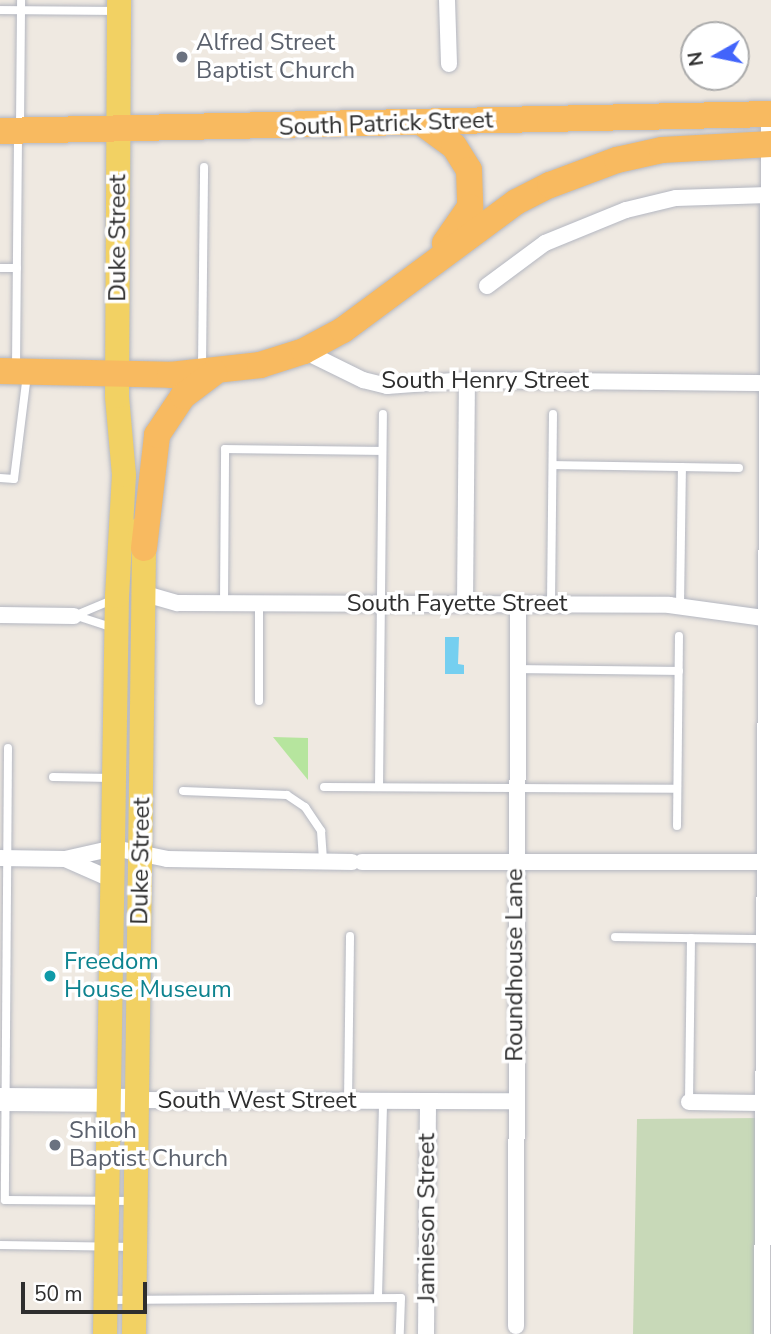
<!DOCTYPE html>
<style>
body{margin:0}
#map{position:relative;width:771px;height:1334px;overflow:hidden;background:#efe9e1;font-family:"Nunito Sans",sans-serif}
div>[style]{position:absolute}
.green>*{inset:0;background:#b6e59e}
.cemetery>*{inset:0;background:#c8d9b8}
.water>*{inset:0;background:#75cff0}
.roads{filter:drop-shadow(0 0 2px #b4b7c1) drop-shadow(0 0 2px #b4b7c1)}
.service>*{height:8px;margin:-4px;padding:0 4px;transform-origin:4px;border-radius:4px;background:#fff}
.minor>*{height:16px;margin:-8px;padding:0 8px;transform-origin:8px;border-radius:8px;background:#fff}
.secondary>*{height:23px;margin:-11.5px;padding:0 11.5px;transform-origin:11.5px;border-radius:11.5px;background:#fff}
.primary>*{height:24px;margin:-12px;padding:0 12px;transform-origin:12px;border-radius:12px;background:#f2d163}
.trunk>*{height:26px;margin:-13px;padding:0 13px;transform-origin:13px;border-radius:13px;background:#f8ba60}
.dots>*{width:19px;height:19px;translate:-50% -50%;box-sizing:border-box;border:4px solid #fff;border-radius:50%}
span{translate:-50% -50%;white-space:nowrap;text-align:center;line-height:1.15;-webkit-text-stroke:7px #fff;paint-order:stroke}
.worship-label{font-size:24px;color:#5b616d}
.left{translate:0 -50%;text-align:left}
.street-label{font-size:24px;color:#2e2e2e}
.culture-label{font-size:24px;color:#0d838f}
.north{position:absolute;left:680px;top:21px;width:70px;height:70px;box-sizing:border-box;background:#fff;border:2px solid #ababab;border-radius:50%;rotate:261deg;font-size:19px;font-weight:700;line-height:28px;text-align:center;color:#2e2e2e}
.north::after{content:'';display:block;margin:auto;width:24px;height:32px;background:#4264fb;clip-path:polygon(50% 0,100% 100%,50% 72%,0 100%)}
.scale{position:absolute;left:21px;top:1282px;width:126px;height:32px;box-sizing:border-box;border:4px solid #2e2e2e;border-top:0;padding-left:9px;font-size:21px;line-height:24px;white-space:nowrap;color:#2e2e2e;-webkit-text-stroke:5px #fff;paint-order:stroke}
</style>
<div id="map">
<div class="green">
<div style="clip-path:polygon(273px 737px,308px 738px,308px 780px)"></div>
</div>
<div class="cemetery">
<div style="clip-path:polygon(762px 1118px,762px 1334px,633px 1334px,637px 1119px)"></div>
</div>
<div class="water">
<div style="clip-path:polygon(445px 637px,459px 637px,458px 664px,464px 665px,464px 674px,445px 674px)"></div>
</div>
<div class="roads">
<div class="service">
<div style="left:0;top:10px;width:116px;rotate:0.5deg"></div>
<div style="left:20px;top:125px;width:125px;rotate:-89.5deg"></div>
<div style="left:0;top:268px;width:17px"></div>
<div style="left:16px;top:367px;width:232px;rotate:-89.5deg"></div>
<div style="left:202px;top:367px;width:200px;rotate:-89.4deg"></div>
<div style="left:553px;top:465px;width:186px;rotate:0.9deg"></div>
<div style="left:0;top:478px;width:14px;rotate:4deg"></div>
<div style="left:14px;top:479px;width:106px;rotate:-82.9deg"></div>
<div style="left:224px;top:604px;width:155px;rotate:-89.6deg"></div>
<div style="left:225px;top:449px;width:157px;rotate:0.7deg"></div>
<div style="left:259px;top:604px;width:97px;rotate:90deg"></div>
<div style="left:551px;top:604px;width:190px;rotate:-89.4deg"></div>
<div style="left:680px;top:606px;width:139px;rotate:-89.2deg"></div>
<div style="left:74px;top:616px;width:41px;rotate:-22.8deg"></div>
<div style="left:77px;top:616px;width:36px;rotate:18deg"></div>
<div style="left:517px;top:669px;width:162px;rotate:0.7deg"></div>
<div style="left:8px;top:748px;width:452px;rotate:90.4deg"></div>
<div style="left:5px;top:1200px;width:128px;rotate:0.4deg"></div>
<div style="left:53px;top:777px;width:59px;rotate:1deg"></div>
<div style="left:324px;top:787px;width:353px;rotate:0.3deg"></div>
<div style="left:379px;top:787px;width:373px;rotate:-89.4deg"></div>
<div style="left:183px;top:791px;width:104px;rotate:2.2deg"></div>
<div style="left:287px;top:795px;width:22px;rotate:34deg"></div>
<div style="left:305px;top:807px;width:29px;rotate:56deg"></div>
<div style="left:321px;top:831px;width:30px;rotate:86deg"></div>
<div style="left:677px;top:826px;width:190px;rotate:-89.4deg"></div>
<div style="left:615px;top:937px;width:151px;rotate:0.8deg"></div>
<div style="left:348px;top:1102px;width:166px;rotate:-89.3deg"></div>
<div style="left:689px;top:1102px;width:164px;rotate:-89.3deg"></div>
<div style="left:0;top:1245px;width:134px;rotate:0.9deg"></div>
<div style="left:378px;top:1296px;width:194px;rotate:-88.5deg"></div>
<div style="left:108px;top:1300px;width:293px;rotate:-0.4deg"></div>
<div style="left:401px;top:1298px;width:36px;rotate:92deg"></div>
</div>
<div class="minor">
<div style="left:447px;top:0;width:64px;rotate:88.2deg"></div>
<div style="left:487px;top:286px;width:72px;rotate:-36.6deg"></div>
<div style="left:545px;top:243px;width:87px;rotate:-22.2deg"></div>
<div style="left:626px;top:210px;width:51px;rotate:-13.5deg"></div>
<div style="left:676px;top:198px;width:92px;rotate:-1.9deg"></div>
<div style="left:304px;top:351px;width:66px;rotate:26.2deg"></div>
<div style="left:363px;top:380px;width:25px;rotate:14deg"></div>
<div style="left:387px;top:386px;width:80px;rotate:-4.3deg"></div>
<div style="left:467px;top:380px;width:304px;rotate:0.6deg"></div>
<div style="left:142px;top:593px;width:37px;rotate:16deg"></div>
<div style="left:178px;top:603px;width:491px;rotate:0.2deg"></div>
<div style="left:669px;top:605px;width:103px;rotate:7.8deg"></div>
<div style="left:465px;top:604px;width:224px;rotate:-89.5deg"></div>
<div style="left:0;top:615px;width:74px;rotate:0.8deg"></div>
<div style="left:0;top:858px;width:65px;rotate:0.9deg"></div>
<div style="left:65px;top:859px;width:52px;rotate:23.6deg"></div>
<div style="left:65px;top:859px;width:50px;rotate:-12.7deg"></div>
<div style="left:114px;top:848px;width:54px;rotate:11.7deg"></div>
<div style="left:167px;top:859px;width:185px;rotate:0.9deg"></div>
<div style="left:362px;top:862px;width:409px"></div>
<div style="left:138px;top:1100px;width:377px;rotate:0.2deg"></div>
<div style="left:689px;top:1102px;width:73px;rotate:0.8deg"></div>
<div style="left:516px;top:1326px;width:722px;rotate:-89.84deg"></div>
<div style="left:426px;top:1334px;width:231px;rotate:-89.5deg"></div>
<div style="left:762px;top:1334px;width:1220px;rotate:-89.67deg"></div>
</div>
<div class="secondary">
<div style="left:0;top:1099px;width:138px;rotate:0.4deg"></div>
</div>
<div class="primary">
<div style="left:105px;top:1334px;width:738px;rotate:-89.07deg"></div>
<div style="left:117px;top:596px;width:121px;rotate:-86.7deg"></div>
<div style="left:124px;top:475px;width:79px;rotate:-95.1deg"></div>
<div style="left:117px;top:396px;width:396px;rotate:-89.7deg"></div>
<div style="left:134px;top:1334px;width:786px;rotate:-89.27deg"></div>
<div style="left:144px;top:548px;width:19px;rotate:-102deg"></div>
</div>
<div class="trunk">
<div style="left:422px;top:123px;width:39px;rotate:36deg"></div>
<div style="left:454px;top:146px;width:28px;rotate:58deg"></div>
<div style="left:469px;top:170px;width:37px;rotate:88deg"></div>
<div style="left:470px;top:207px;width:44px;rotate:124.8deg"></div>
<div style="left:0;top:131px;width:771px;rotate:-1.26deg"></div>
<div style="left:0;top:371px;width:170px;rotate:1.3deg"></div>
<div style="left:170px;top:375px;width:91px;rotate:-6.3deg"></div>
<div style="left:260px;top:365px;width:46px;rotate:-17.7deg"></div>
<div style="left:304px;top:351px;width:44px;rotate:-28.3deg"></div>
<div style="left:343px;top:330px;width:215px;rotate:-36.5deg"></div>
<div style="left:516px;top:202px;width:38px;rotate:-27deg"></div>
<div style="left:550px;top:185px;width:72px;rotate:-20.5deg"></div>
<div style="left:617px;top:160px;width:46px;rotate:-12.5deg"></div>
<div style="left:662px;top:150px;width:109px;rotate:-3.2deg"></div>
<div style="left:144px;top:548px;width:114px;rotate:-83.4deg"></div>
<div style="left:157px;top:435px;width:47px;rotate:-56.3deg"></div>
<div style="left:183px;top:396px;width:39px;rotate:-37deg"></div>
</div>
</div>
<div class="dots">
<div style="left:182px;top:57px;background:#6b7280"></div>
<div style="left:50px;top:976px;background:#0f9aa8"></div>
<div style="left:55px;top:1145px;background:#6b7280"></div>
</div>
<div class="worship-label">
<span class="left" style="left:196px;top:57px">Alfred Street<br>Baptist Church</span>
<span class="left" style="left:69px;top:1145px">Shiloh<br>Baptist Church</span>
</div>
<div class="street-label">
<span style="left:386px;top:124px;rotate:-2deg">South Patrick Street</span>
<span style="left:118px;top:238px;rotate:-90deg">Duke Street</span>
<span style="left:485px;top:381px">South Henry Street</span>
<span style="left:457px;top:604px">South Fayette Street</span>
<span style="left:141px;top:861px;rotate:-89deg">Duke Street</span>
<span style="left:515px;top:965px;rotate:-90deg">Roundhouse Lane</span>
<span style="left:257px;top:1101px">South West Street</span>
<span style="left:427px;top:1218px;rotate:-90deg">Jamieson Street</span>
</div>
<div class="culture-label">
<span class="left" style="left:64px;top:976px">Freedom<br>House Museum</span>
</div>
<div class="north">N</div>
<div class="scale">50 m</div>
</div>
